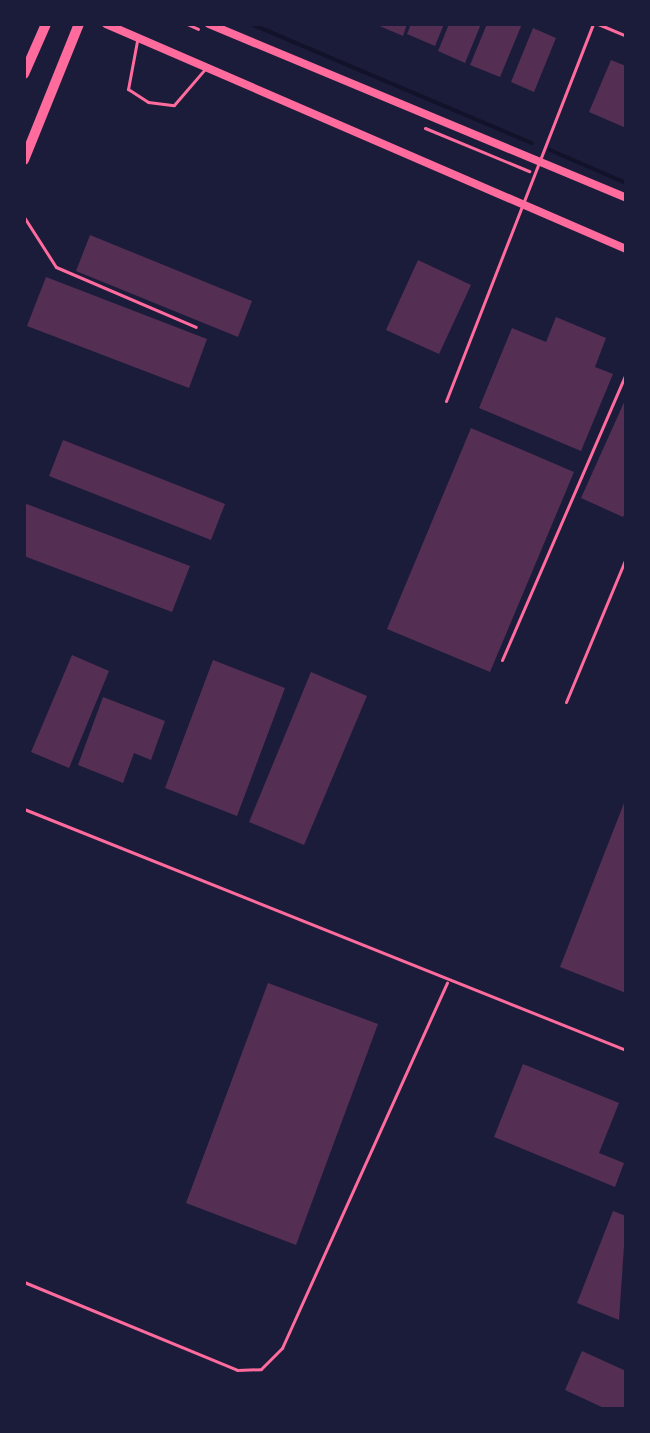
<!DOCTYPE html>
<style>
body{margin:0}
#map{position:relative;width:650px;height:1433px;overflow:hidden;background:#1b1b3a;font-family:"IBM Plex Sans",sans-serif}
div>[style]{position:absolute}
.stream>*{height:4px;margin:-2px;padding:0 2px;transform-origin:2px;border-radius:2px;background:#12122b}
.building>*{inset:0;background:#542f53}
.path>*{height:3px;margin:-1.5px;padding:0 1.5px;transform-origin:1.5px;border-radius:1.5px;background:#ff6b9d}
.service>*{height:3px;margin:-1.5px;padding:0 1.5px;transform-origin:1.5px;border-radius:1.5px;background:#ff6b9d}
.tertiary>*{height:8px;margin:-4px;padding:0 4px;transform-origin:4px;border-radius:4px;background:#ff6b9d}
.trunk>*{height:10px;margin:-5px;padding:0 5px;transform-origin:5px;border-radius:5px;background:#ff6b9d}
span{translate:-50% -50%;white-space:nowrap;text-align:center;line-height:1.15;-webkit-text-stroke:6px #1b1b3a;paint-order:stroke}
.frame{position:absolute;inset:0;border:26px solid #1b1b3a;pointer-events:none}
</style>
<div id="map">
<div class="stream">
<div style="left:251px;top:24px;width:305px;rotate:23deg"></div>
<div style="left:550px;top:150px;width:83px;rotate:23.5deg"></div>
</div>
<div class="building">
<div style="clip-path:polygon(375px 24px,407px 24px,403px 36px)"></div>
<div style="clip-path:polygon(411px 24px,444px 24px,435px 46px,407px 34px)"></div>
<div style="clip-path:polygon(449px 24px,481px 24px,465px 63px,438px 51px)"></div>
<div style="clip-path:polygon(487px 24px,522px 24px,500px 77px,470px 65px)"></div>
<div style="clip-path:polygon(533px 28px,556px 38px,534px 92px,511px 82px)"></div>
<div style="clip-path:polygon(611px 60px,626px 66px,626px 128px,589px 112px)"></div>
<div style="clip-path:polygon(90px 235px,252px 301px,238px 337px,76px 271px)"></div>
<div style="clip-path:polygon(418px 260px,471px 285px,439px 354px,386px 330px)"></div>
<div style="clip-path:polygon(46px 277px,207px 339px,189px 388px,27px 326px)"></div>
<div style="clip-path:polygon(556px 317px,606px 338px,595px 367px,613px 374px,581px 451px,479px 408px,512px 328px,546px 342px)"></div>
<div style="clip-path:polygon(626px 398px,626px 511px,623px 517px,581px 498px)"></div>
<div style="clip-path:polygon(471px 428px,574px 472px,490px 672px,387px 629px)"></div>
<div style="clip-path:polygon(63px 440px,225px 504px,211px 540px,49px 476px)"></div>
<div style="clip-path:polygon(24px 503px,190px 566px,172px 612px,24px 556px)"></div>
<div style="clip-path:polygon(72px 655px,109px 671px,69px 768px,31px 752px)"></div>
<div style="clip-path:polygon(213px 660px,285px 688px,237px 816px,165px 788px)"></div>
<div style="clip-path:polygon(311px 672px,367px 696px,304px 845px,249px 822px)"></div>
<div style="clip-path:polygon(103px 697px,165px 721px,151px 760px,134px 753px,123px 783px,78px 765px)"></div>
<div style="clip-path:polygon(626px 798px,626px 993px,560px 967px)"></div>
<div style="clip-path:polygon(268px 983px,378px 1024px,296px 1245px,186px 1203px)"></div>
<div style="clip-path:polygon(523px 1064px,619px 1103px,599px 1153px,624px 1163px,615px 1187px,494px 1137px)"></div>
<div style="clip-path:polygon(613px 1211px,626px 1216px,619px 1320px,577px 1303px)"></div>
<div style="clip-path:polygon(582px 1351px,626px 1371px,626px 1409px,606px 1409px,565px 1390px)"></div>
</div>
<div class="path">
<div style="left:187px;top:24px;width:12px;rotate:24deg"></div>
<div style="left:425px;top:128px;width:113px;rotate:22.5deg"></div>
</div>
<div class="service">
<div style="left:598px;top:24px;width:30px;rotate:23deg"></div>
<div style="left:137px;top:41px;width:49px;rotate:100.6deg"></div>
<div style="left:128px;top:89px;width:24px;rotate:33deg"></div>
<div style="left:148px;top:102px;width:26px;rotate:7deg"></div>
<div style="left:174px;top:105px;width:48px;rotate:-49.3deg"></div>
<div style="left:24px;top:217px;width:59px;rotate:57.4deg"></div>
<div style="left:56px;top:267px;width:152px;rotate:23.2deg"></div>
<div style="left:446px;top:401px;width:405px;rotate:-68.7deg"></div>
<div style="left:502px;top:660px;width:312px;rotate:-66.6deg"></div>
<div style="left:566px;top:702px;width:156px;rotate:-67.4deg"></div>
<div style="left:24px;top:809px;width:648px;rotate:21.82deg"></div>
<div style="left:24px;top:1282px;width:230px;rotate:22.4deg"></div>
<div style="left:237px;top:1370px;width:24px;rotate:-2deg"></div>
<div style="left:261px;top:1369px;width:30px;rotate:-45deg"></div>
<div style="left:282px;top:1348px;width:401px;rotate:-65.7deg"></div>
</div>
<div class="tertiary">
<div style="left:106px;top:24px;width:567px;rotate:23.4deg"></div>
<div style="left:209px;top:24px;width:452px;rotate:22.6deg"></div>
</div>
<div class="trunk">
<div style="left:24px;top:74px;width:55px;rotate:-66.3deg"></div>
<div style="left:24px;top:160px;width:147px;rotate:-68deg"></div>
</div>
<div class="frame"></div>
</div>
